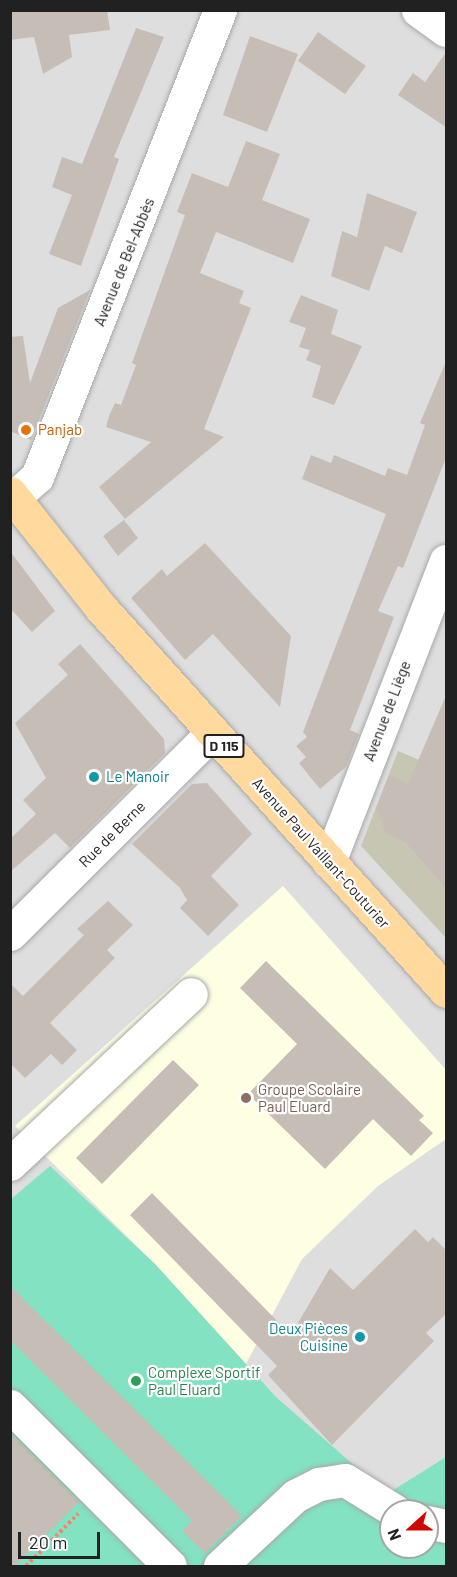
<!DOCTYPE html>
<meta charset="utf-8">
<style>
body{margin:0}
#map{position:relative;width:457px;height:1577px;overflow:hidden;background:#f1eee7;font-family:Barlow,sans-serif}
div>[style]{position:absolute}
.residential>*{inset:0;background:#dfdede}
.education>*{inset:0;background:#feffe2}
.construction>*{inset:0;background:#c6c6b2}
.pitch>*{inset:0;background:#83e2c1}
.building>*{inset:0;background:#c6beb6}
.path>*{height:4px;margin-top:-2px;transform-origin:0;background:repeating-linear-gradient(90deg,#fe806b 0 3px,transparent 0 6px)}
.roads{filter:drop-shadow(0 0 2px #a8a8a8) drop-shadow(0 0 2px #a8a8a8)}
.minor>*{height:33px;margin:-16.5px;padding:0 16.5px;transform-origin:16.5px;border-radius:16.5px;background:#fff}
.major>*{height:33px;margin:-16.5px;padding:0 16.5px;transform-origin:16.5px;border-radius:16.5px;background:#ffd99e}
.dots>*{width:16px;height:16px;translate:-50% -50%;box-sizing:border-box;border:3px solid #fff;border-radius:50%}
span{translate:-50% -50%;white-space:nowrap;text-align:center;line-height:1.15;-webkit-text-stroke:4.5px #fff;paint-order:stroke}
.shield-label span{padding:2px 4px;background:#fff;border:2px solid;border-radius:4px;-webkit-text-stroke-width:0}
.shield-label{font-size:14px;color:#212121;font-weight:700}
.street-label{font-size:15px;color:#212121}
.food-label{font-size:15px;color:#c56008}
.left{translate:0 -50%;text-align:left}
.culture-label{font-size:15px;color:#0d838f}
.right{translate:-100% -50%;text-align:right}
.education-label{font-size:15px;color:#785e54}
.leisure-label{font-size:15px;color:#27864d}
.frame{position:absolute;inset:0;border:12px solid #212121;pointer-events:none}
.north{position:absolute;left:379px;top:1499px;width:60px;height:60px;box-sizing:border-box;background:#fff;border:2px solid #a6a6a6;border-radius:50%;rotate:249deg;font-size:16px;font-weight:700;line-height:24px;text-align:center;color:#212121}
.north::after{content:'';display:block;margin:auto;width:21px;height:27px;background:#d10800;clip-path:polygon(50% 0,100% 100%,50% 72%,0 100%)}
.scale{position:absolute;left:18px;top:1532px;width:82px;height:27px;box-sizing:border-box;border:3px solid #212121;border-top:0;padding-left:8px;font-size:18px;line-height:21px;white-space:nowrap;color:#212121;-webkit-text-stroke:4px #fff;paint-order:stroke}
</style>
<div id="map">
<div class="residential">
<div style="clip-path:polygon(evenodd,11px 11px,446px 11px,446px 1566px,11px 1566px,11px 11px,391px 1511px,427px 1511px,427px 1547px,391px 1547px,391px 1511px)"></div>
</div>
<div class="education">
<div style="clip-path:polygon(283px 886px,446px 1070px,446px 1139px,378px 1186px,302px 1259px,246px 1364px,155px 1264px,15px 1126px)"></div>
</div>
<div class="construction">
<div style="clip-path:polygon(398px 751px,446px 771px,446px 938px,361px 846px)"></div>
</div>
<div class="pitch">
<div style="clip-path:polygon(evenodd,50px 1166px,155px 1264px,276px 1397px,387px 1494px,446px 1457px,446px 1566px,11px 1566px,10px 1200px,50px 1166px,391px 1511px,427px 1511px,427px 1547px,391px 1547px,391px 1511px)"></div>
</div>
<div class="building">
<div style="clip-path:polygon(10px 10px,107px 10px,110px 30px,69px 35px,72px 57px,43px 74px,34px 37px,10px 40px)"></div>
<div style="clip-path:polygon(136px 28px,164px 37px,114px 157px,119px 159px,81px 266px,49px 254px,72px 195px,52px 187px,62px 157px,82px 164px)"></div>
<div style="clip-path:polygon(318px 32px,366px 66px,345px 94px,298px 61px)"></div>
<div style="clip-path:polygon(250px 36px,298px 54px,267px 132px,223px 115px)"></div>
<div style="clip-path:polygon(447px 51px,447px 128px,398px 95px,413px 73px,425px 82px)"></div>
<div style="clip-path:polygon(246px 141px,280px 154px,262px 200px,310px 219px,293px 263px,216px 232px,200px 273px,244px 291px,239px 303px,251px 308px,204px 429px,224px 437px,125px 519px,99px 487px,151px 442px,106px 427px,109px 416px,115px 403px,121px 405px,136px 365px,132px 363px,185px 215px,177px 212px,192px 173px,228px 187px)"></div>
<div style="clip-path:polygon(367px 193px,417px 212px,402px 253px,385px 246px,369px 291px,331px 276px,342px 231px,357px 237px)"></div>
<div style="clip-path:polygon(90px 290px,31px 440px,10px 431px,10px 337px,23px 336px,30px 383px,58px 308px)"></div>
<div style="clip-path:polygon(301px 295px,338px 310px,331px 334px,362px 346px,334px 405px,312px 397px,321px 366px,306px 360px,310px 350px,299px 347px,306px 328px,289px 322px)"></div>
<div style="clip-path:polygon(447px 359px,447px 455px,403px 568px,398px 566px,378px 611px,394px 617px,350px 730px,359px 734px,346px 767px,320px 789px,299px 763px,306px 757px,296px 746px,307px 737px,303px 732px,386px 514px,302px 479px,311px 455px,331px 463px,334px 455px,385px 476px,388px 468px,407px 475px,425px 425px,420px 423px)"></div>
<div style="clip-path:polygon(124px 520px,138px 538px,118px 556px,103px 536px)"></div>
<div style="clip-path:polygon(205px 543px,291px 636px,280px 707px,213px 634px,185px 660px,131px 598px,162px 569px,167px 576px)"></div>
<div style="clip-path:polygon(10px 551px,55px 611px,32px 632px,10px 608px)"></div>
<div style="clip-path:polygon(80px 644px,164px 739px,165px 753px,70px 848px,55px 833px,10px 872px,10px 839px,36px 814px,23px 800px,46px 778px,15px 723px,68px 675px,58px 664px)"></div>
<div style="clip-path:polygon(447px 693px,447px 889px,406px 843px,386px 833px,376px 808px,389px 775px,408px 784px)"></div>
<div style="clip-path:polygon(207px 783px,252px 834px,211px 876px,239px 905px,208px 936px,180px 908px,187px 900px,180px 888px,132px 844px,192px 784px)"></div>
<div style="clip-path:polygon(108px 901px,133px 925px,107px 950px,115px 958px,50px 1023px,77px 1050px,62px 1065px,51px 1054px,25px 1078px,10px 1063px,10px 983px,23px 996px,84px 935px,77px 929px)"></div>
<div style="clip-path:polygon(266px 961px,424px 1116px,419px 1120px,433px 1133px,411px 1156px,373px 1119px,325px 1169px,248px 1094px,297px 1044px,240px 988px)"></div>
<div style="clip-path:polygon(173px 1060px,199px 1085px,102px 1184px,76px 1158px)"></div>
<div style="clip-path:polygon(152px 1193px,291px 1335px,330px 1268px,353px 1290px,415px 1229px,428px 1242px,433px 1237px,447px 1251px,447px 1313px,426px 1333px,434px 1341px,332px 1445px,268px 1375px,277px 1366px,130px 1215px)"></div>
<div style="clip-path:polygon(10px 1286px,242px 1516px,205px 1553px,182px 1531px,192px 1521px,10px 1340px)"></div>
<div style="clip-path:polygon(10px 1433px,79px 1502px,15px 1566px,10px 1566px)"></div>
</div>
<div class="path">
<div style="left:26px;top:1566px;width:74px;rotate:-45deg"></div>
</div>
<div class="roads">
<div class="minor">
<div style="left:418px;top:10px;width:34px;rotate:36deg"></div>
<div style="left:10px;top:501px;width:36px;rotate:-42deg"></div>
<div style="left:37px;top:477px;width:502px;rotate:-68.6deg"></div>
<div style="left:329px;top:862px;width:323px;rotate:-68.8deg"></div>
<div style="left:10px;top:934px;width:285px;rotate:-44.9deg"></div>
<div style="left:10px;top:1164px;width:248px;rotate:-43.2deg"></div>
<div style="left:10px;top:1406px;width:226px;rotate:45deg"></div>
<div style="left:427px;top:1522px;width:19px;rotate:12deg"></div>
<div style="left:220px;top:1566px;width:103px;rotate:-43deg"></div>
<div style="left:295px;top:1496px;width:27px;rotate:-27deg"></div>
<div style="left:319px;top:1484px;width:26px;rotate:-9deg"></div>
<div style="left:345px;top:1480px;width:59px;rotate:31.8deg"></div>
</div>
<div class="major">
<div style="left:10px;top:493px;width:148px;rotate:51.6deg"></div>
<div style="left:102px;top:609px;width:514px;rotate:48deg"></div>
</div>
</div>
<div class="dots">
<div style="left:26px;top:430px;background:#e8710a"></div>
<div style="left:94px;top:777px;background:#0f9aa8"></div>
<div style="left:246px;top:1098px;background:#8d6e63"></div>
<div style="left:360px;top:1337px;background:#0f9aa8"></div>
<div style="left:136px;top:1381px;background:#2e9e5b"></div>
</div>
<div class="shield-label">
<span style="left:224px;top:746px">D 115</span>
</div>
<div class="street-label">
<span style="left:124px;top:262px;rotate:-68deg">Avenue de Bel-Abbès</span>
<span style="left:387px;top:711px;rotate:-69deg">Avenue de Liège</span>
<span style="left:112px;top:834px;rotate:-45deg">Rue de Berne</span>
<span style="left:321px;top:853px;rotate:48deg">Avenue Paul Vaillant-Couturier</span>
</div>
<div class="food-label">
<span class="left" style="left:38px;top:430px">Panjab</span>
</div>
<div class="culture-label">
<span class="left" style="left:106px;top:777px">Le Manoir</span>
<span class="right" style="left:348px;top:1337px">Deux Pièces<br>Cuisine</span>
</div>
<div class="education-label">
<span class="left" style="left:258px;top:1098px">Groupe Scolaire<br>Paul Eluard</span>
</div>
<div class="leisure-label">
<span class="left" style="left:148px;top:1381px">Complexe Sportif<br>Paul Eluard</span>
</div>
<div class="frame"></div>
<div class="north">N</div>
<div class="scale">20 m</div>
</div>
